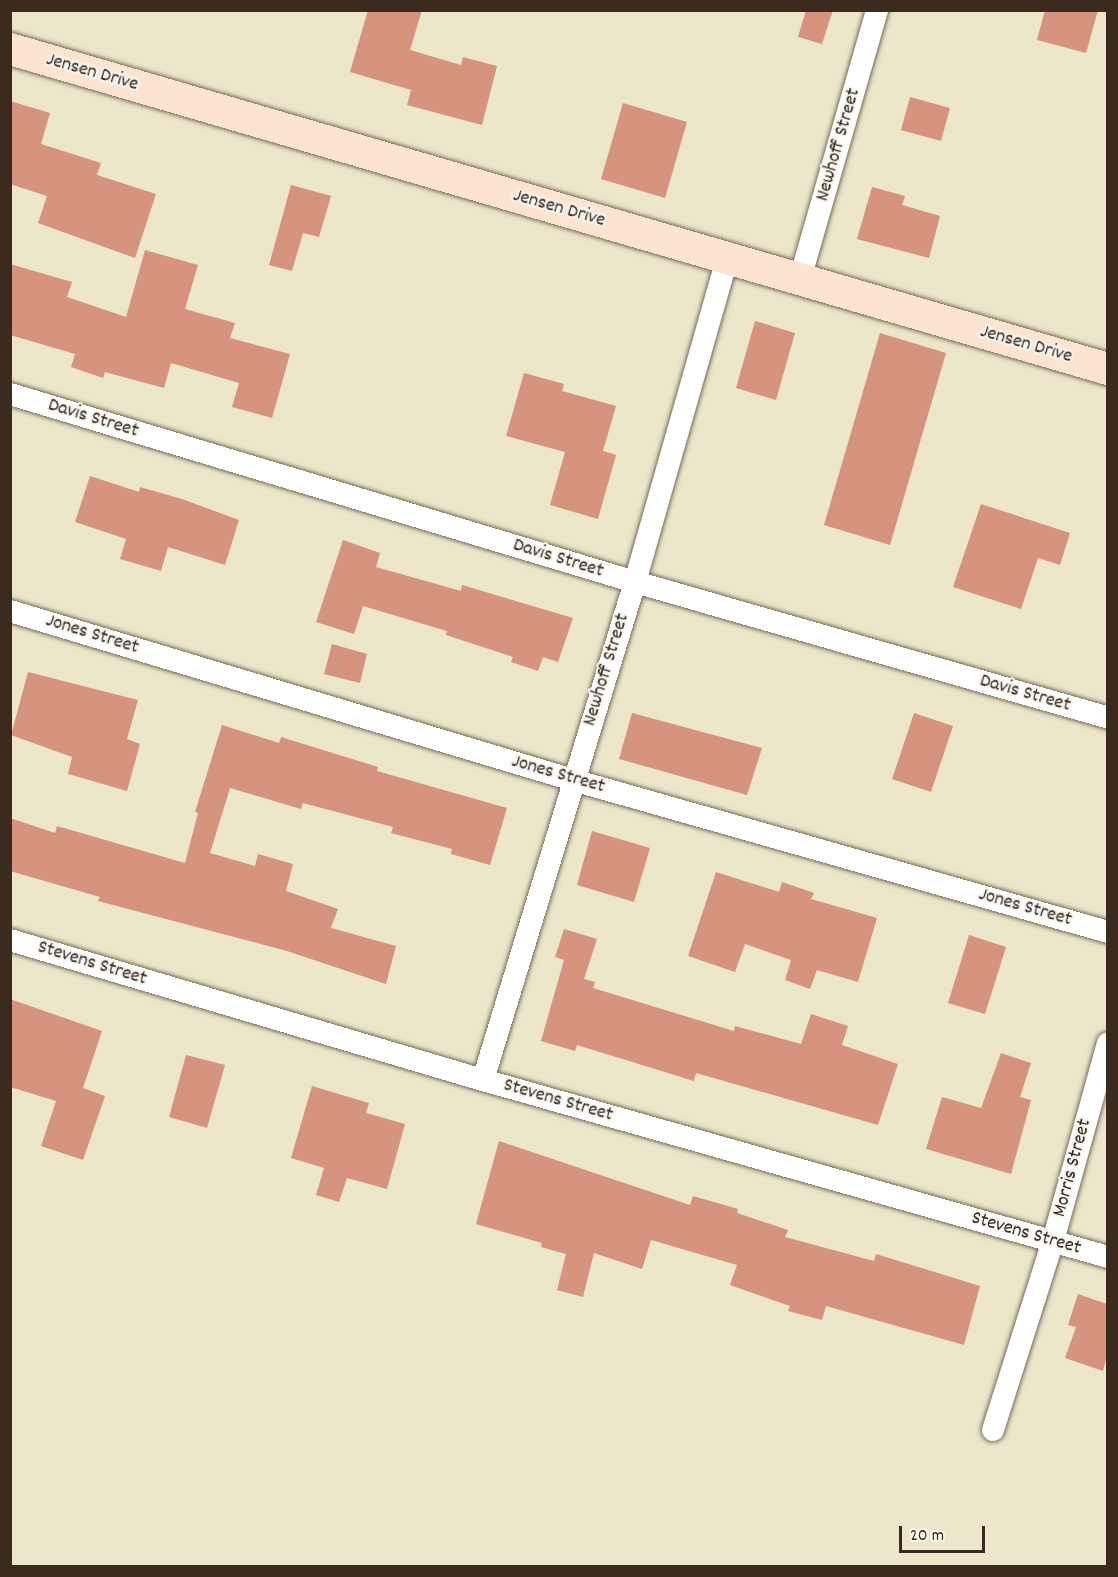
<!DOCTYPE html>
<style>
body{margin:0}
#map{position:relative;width:1118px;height:1577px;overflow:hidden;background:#ece6ca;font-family:Dekko,sans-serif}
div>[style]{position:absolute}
.building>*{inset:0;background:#d6937e}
.roads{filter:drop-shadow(0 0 2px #796c5a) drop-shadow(0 0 2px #796c5a)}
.street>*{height:22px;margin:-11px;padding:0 11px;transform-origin:11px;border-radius:11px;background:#fff}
.secondary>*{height:32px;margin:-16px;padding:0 16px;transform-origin:16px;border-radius:16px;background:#fde4d1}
span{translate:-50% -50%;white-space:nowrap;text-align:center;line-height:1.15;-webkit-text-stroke:4.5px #f6f6f2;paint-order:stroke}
.street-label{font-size:20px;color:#3b2a1e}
.frame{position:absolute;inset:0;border:12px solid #3b2a1e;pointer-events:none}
.scale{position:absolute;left:899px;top:1526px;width:86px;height:27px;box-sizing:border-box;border:3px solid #3b2a1e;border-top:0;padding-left:8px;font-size:18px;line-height:21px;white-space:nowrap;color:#3b2a1e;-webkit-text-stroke:4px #f6f6f2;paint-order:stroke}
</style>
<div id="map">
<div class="building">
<div style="clip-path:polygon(368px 10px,422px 10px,410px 50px,461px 65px,463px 57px,497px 66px,482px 125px,407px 105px,411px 90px,350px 72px)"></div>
<div style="clip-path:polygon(806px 10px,833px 10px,822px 44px,798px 37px)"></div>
<div style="clip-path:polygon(1045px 10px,1098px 10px,1086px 53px,1037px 40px)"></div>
<div style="clip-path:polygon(910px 97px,950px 108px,941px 141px,901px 130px)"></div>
<div style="clip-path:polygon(10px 101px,50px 113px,41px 144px,101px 163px,97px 175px,156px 194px,135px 258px,38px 223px,47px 196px,10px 184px)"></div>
<div style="clip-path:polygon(623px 103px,687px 122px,665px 198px,601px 179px)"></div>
<div style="clip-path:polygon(291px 185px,331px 196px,319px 237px,303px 233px,292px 271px,269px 265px)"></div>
<div style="clip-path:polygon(872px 187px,905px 196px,902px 205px,940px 216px,929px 258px,857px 239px)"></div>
<div style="clip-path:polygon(145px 250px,198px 265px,185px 309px,235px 323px,230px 338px,290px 354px,272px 418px,232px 407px,239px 383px,171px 363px,164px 388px,105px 372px,103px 378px,71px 367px,75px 354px,10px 335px,10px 264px,72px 282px,67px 297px,126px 317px)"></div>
<div style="clip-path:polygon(755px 321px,795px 333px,776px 400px,736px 388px)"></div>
<div style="clip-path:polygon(880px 333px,946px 353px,890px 545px,824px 525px)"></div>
<div style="clip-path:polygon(524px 373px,564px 384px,562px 391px,616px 406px,603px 451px,616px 455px,598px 519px,550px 505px,565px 452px,506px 436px)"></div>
<div style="clip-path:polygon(90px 476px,139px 492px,140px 487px,182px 499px,239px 520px,225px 565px,168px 547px,161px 571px,120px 559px,126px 539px,75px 522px)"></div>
<div style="clip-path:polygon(981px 504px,1070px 533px,1060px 565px,1038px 558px,1021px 609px,953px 587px)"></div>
<div style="clip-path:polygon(343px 540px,380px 553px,376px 567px,461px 591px,462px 585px,573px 618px,558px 662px,543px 657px,538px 671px,511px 662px,513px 657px,446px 635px,447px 631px,363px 606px,354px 634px,316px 622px)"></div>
<div style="clip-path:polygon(332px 644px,367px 654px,360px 683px,324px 674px)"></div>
<div style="clip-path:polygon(28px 672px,138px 700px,127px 739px,140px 744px,127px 791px,68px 774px,72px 757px,11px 735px)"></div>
<div style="clip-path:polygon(632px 713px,762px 748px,747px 795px,619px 759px)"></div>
<div style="clip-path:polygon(914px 713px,953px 726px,931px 792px,892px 779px)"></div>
<div style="clip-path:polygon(222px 725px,279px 743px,281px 737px,378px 767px,377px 771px,507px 808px,490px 865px,451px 854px,452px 849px,391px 833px,393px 827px,303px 803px,301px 809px,230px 788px,210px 853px,255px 866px,258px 854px,293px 864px,286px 891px,338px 909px,331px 928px,396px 946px,386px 984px,287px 951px,98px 901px,100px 897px,10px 871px,10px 818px,55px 833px,57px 826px,185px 863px,198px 813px,195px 812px)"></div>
<div style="clip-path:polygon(592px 831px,650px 848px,634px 902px,577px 885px)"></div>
<div style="clip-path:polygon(716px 872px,779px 892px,782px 882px,814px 893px,811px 899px,877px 918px,858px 982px,817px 970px,810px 989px,785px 980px,791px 960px,745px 944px,735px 972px,688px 956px)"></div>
<div style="clip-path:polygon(564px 929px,597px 939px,584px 979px,595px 982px,593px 988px,734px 1031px,735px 1026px,801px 1044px,811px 1014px,848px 1026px,842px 1045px,898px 1064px,878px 1125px,696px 1073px,694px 1081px,577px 1045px,575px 1051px,541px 1041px,564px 960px,555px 957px)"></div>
<div style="clip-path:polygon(969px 935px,1006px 947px,985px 1014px,948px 1003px)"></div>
<div style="clip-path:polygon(10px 999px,102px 1031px,83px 1088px,105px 1096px,83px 1160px,41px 1146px,56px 1101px,10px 1087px)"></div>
<div style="clip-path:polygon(1001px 1053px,1031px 1063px,1020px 1097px,1031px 1100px,1011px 1174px,926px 1149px,942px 1097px,981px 1108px)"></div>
<div style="clip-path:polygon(186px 1055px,225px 1065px,207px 1128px,169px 1117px)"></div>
<div style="clip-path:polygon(312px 1086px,369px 1103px,366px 1113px,405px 1124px,387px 1189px,347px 1178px,339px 1202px,316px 1195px,324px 1168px,291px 1158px)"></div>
<div style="clip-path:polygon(499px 1141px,690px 1205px,693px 1196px,738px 1209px,737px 1213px,788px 1230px,785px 1237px,874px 1261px,876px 1254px,980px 1286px,964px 1345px,826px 1306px,822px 1320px,788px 1311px,790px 1306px,730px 1285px,737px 1265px,651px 1240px,642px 1269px,594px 1253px,583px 1297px,557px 1290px,566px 1254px,541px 1247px,542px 1243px,476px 1224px)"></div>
<div style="clip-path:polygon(1078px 1294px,1107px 1304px,1107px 1356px,1103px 1371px,1065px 1358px,1076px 1327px,1068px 1325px)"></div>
</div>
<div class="roads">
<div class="street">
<div style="left:800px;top:279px;width:280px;rotate:-74deg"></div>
<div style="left:10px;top:394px;width:653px;rotate:16.74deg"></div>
<div style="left:635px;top:582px;width:492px;rotate:16deg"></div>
<div style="left:10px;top:611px;width:588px;rotate:16.71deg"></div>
<div style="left:573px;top:780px;width:556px;rotate:15.86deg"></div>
<div style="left:10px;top:940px;width:493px;rotate:16.5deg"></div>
<div style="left:483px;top:1080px;width:650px;rotate:15.81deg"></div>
<div style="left:483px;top:1080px;width:521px;rotate:-73.03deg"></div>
<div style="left:635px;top:582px;width:337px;rotate:-74.1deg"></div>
<div style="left:993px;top:1430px;width:198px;rotate:-72.4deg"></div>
<div style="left:1053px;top:1241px;width:205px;rotate:-74.5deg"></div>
</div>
<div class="secondary">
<div style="left:10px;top:49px;width:1144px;rotate:16.25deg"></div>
</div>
</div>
<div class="street-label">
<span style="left:92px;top:73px;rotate:16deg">Jensen Drive</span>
<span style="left:839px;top:145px;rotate:-74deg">Newhoff Street</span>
<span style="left:559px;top:209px;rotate:16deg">Jensen Drive</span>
<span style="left:1026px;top:345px;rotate:16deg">Jensen Drive</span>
<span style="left:93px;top:419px;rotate:17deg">Davis Street</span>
<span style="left:558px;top:559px;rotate:17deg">Davis Street</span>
<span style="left:92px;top:635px;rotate:17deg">Jones Street</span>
<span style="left:607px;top:670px;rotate:-73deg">Newhoff Street</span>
<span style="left:1025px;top:694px;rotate:16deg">Davis Street</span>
<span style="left:558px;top:775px;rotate:16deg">Jones Street</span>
<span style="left:1025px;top:908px;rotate:16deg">Jones Street</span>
<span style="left:92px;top:964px;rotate:17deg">Stevens Street</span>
<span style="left:558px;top:1101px;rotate:16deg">Stevens Street</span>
<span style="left:1073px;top:1168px;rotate:-75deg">Morris Street</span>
<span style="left:1026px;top:1234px;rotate:16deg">Stevens Street</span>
</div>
<div class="frame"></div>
<div class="scale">20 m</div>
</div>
